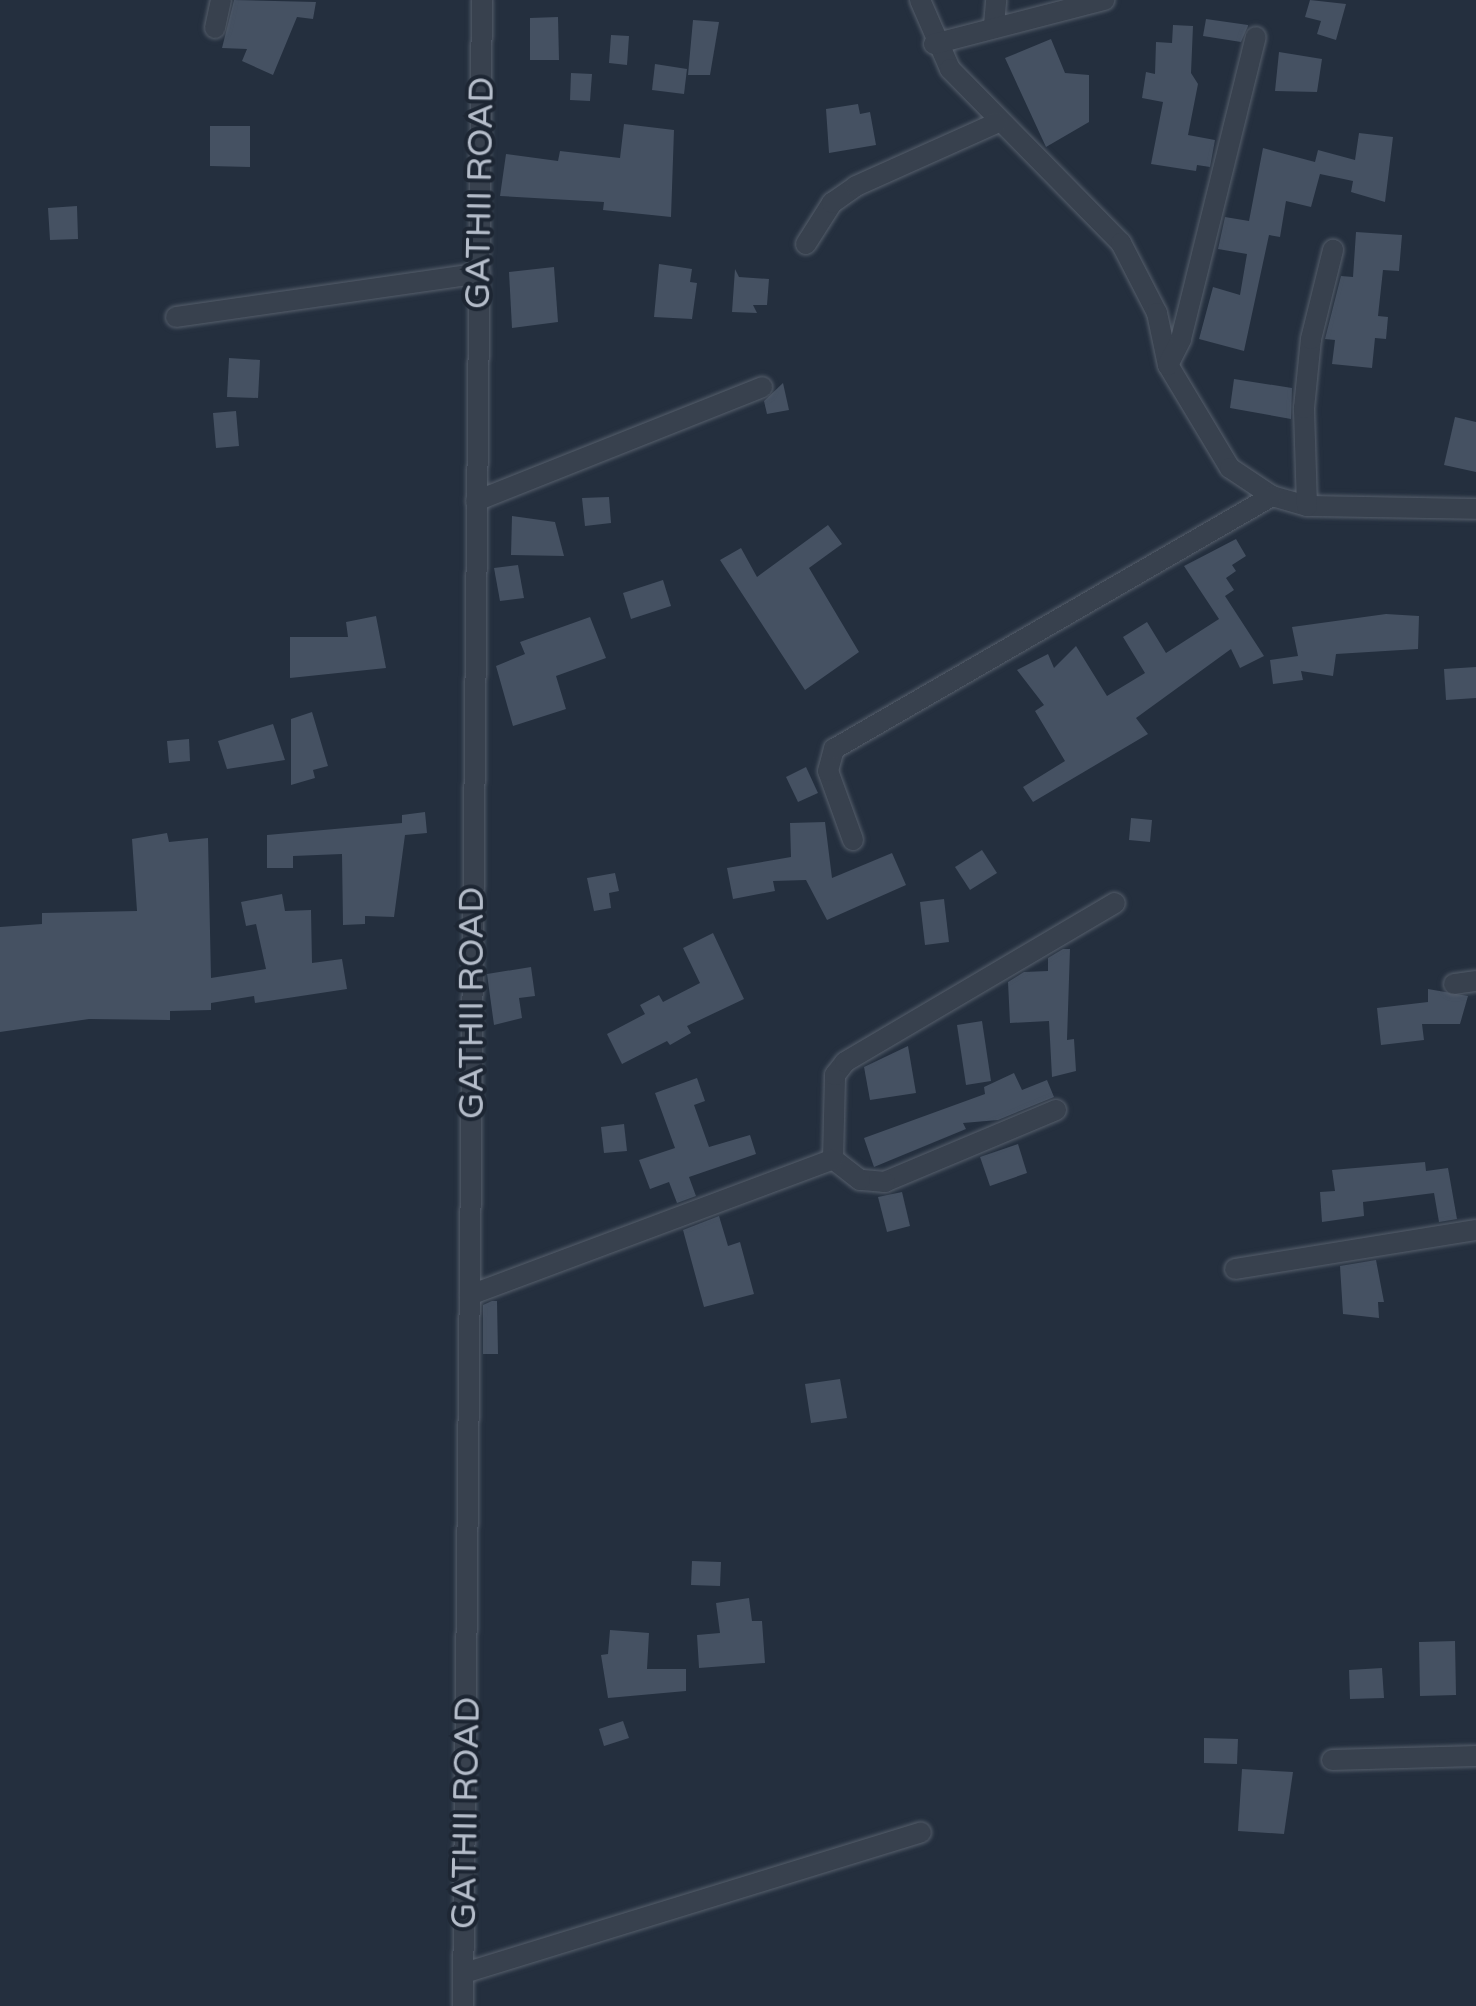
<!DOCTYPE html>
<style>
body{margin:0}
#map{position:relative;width:1476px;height:2006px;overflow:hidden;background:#242f3e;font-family:"Varela Round",sans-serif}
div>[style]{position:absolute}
.building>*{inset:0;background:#455162}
.roads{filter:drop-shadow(0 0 2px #565f6c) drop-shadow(0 0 2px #565f6c)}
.minor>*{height:20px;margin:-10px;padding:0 10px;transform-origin:10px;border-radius:10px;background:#38414e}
span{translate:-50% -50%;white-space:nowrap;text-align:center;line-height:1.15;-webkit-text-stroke:8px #1d2633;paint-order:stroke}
.street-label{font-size:35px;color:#b4bcc9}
</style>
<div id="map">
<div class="building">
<div style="clip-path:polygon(234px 0,316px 2px,313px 19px,297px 17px,273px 75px,242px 61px,247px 49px,222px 48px)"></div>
<div style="clip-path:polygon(1310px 0,1346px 4px,1336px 40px,1317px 34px,1321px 21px,1305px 17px)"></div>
<div style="clip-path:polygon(558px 17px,559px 60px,530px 60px,530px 18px)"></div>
<div style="clip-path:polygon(1206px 19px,1248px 25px,1248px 26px,1241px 42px,1203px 36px)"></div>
<div style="clip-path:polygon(693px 20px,719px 22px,710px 75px,688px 75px)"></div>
<div style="clip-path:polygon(1173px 25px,1193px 26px,1191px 73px,1198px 84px,1188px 135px,1215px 140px,1210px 167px,1197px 165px,1196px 171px,1151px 164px,1163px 102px,1142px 98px,1146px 72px,1155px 74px,1156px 42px,1172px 43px)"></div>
<div style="clip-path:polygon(611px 35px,629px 36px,627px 65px,609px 63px)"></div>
<div style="clip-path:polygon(1051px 39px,1065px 73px,1089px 75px,1089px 122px,1046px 147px,1005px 58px)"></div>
<div style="clip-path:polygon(1279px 52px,1322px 59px,1317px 92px,1275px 91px)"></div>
<div style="clip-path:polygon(655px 64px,687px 69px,684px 94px,652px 90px)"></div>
<div style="clip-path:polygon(571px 73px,592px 74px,590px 101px,570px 100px)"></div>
<div style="clip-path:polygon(858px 104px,860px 114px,870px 112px,876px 145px,829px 153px,826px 109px)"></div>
<div style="clip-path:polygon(624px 124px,674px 130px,671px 217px,603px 210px,604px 202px,500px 196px,506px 154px,558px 161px,560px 151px,620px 158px)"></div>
<div style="clip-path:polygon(210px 126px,250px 126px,250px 167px,210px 166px)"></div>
<div style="clip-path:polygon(1359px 133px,1393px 137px,1385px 202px,1351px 192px,1353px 181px,1320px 174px,1311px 207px,1286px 201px,1280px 237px,1269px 235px,1244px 351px,1199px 339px,1213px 287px,1240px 295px,1247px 254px,1218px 249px,1225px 217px,1249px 221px,1263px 148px,1315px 162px,1318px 150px,1355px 160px)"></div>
<div style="clip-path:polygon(77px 206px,78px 239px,50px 240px,48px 208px)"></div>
<div style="clip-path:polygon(1356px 232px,1402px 235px,1399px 271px,1383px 270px,1378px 316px,1388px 317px,1386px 339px,1375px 338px,1372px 368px,1332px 364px,1335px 340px,1325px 339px,1341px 276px,1353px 277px)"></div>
<div style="clip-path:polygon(659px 264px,692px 269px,690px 282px,697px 283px,692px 319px,654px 317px)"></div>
<div style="clip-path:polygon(554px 267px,558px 322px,512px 328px,509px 272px)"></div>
<div style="clip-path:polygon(735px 269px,739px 277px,769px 279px,767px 305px,753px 305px,757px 313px,732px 312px)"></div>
<div style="clip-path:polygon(229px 358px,260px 360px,258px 398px,227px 397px)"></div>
<div style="clip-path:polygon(1234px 379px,1292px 388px,1291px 419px,1230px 408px)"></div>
<div style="clip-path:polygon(783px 383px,789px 410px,767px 414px,764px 401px)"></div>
<div style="clip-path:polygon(236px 411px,239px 446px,216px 448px,213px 413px)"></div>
<div style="clip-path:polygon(1455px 417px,1476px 422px,1476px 472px,1444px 465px)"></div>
<div style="clip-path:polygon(609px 497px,611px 523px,585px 526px,582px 498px)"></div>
<div style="clip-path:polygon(512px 516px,555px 522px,564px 556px,511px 555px)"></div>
<div style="clip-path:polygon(828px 525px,842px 544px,809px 568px,859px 652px,805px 690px,720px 560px,741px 548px,757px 577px)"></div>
<div style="clip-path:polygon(1236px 539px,1246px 556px,1232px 565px,1236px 571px,1226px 578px,1234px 590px,1225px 596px,1264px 656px,1240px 668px,1231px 649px,1136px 718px,1148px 734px,1033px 802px,1023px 787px,1065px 761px,1035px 711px,1044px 705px,1017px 670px,1048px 654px,1054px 668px,1076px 646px,1107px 696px,1145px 673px,1123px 637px,1147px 622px,1166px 653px,1219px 619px,1184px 566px)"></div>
<div style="clip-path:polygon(518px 565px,524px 598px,500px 601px,494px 568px)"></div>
<div style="clip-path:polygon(663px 580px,671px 606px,631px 619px,623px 593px)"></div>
<div style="clip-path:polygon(1386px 614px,1419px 616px,1418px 649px,1336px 654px,1333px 676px,1301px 671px,1303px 680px,1273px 684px,1270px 660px,1298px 656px,1292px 627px)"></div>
<div style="clip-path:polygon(376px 616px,386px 668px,290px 678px,290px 637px,348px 637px,346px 622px)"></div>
<div style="clip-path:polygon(590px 617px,606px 658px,556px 676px,566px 709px,513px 726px,496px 666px,525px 654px,520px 642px)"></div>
<div style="clip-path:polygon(1476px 667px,1476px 698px,1446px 700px,1444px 669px)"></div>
<div style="clip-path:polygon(312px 712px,328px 766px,313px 770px,315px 778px,291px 785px,291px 719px)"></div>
<div style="clip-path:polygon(273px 724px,285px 760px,227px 769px,218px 741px)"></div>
<div style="clip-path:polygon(189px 739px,190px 761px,169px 763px,167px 741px)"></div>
<div style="clip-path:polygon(806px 767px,818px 793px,798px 802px,786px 777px)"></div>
<div style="clip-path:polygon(425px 812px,427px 833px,405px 835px,394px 917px,365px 916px,365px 924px,343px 925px,342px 854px,293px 856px,293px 868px,267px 868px,267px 835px,402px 823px,402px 815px)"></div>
<div style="clip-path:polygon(1131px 818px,1152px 820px,1150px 842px,1129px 840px)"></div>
<div style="clip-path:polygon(825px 822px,832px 878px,892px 853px,906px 885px,827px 920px,806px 880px,773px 881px,775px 891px,733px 899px,727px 868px,791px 857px,790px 823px)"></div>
<div style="clip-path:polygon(167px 833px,169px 842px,208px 838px,211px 978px,266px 969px,256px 924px,246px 926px,241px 902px,282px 894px,285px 911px,311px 910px,312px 963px,342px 959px,347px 989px,255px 1003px,254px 996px,211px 1003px,211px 1010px,170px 1011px,170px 1020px,89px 1019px,0 1032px,0 927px,42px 924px,42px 913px,137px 911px,132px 839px)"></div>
<div style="clip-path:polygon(982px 850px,997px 873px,970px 890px,955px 867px)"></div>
<div style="clip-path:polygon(615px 873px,619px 891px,609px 893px,611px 908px,594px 911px,587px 878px)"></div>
<div style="clip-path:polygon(944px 899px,949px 942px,925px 945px,920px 902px)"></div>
<div style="clip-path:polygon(713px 933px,744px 999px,687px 1026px,691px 1033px,670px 1045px,667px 1041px,622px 1064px,607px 1034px,645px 1014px,640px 1005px,659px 995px,663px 1002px,700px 983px,683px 948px)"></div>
<div style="clip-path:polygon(1063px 949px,1070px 949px,1067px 1040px,1074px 1039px,1076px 1071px,1052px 1077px,1049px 1021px,1010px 1023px,1008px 982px,1024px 972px,1048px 971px,1048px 958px)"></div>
<div style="clip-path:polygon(531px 967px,535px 996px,519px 998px,522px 1018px,494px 1025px,487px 974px)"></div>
<div style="clip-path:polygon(1428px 989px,1468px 996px,1460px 1024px,1422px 1024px,1424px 1040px,1381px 1045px,1377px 1008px,1428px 1002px)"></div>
<div style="clip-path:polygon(982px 1021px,991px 1081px,966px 1085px,957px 1025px)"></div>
<div style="clip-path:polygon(908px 1046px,916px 1093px,870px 1100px,864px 1067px)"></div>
<div style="clip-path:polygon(1014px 1073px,1022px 1090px,1047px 1080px,1054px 1097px,998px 1120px,963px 1123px,966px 1129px,874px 1167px,864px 1138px,985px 1094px,984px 1087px)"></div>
<div style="clip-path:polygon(697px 1078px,705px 1101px,694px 1105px,709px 1147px,750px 1135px,756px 1154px,689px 1177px,696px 1196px,677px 1203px,669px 1182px,650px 1189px,639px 1160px,675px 1148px,655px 1093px)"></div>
<div style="clip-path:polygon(624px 1124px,627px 1151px,604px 1153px,601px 1127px)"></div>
<div style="clip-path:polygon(1018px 1144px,1027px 1173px,990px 1186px,980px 1157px)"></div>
<div style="clip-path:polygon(1425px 1162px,1426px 1171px,1448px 1168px,1457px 1219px,1439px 1222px,1434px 1193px,1363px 1202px,1364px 1216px,1322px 1222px,1320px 1192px,1335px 1191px,1332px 1170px)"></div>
<div style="clip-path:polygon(902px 1192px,910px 1226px,887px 1232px,878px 1197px)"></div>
<div style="clip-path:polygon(719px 1216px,728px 1246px,740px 1242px,754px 1294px,704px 1307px,683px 1230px)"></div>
<div style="clip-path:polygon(1376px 1260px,1384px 1302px,1378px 1302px,1379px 1318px,1343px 1314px,1340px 1266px)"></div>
<div style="clip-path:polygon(492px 1301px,497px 1301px,498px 1354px,483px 1354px,483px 1305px)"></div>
<div style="clip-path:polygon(840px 1379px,847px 1418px,811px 1423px,805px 1384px)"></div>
<div style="clip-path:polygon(692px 1561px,721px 1562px,720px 1586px,691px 1585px)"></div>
<div style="clip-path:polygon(749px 1598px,752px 1621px,762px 1621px,765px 1663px,699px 1668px,697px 1635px,720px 1633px,716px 1603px)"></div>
<div style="clip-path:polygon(610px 1630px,649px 1633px,647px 1669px,686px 1669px,686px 1691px,608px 1698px,601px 1655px,608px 1654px)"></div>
<div style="clip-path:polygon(1455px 1641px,1456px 1695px,1420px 1696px,1419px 1642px)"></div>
<div style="clip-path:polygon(1382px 1668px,1384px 1698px,1350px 1699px,1349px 1670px)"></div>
<div style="clip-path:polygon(623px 1721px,629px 1738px,604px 1746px,599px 1729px)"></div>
<div style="clip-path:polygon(1204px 1738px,1238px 1739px,1237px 1764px,1204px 1763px)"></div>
<div style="clip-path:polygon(1242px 1769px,1293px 1772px,1284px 1834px,1238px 1831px)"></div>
</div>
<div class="roads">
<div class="minor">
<div style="left:920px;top:0;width:75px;rotate:66.5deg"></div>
<div style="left:950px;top:69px;width:244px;rotate:45.5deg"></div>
<div style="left:1121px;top:243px;width:79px;rotate:62.8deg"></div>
<div style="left:1157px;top:313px;width:53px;rotate:78.1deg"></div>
<div style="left:1168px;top:365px;width:120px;rotate:59deg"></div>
<div style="left:1230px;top:468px;width:50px;rotate:33.7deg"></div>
<div style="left:1272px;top:496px;width:36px;rotate:16deg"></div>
<div style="left:1307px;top:506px;width:169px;rotate:1deg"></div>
<div style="left:994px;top:25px;width:25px;rotate:-85deg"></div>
<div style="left:215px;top:28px;width:29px;rotate:-78deg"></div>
<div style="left:934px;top:44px;width:176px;rotate:-14.5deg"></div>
<div style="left:806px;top:244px;width:49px;rotate:-57.6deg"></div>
<div style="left:832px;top:203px;width:29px;rotate:-35deg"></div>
<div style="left:856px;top:186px;width:154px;rotate:-24.2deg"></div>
<div style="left:176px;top:317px;width:307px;rotate:-8.2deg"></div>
<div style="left:1168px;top:365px;width:29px;rotate:-63deg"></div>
<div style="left:1181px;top:339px;width:311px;rotate:-76.1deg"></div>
<div style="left:476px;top:501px;width:308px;rotate:-21.7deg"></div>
<div style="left:1307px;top:506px;width:98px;rotate:-91.8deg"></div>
<div style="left:1304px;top:408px;width:69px;rotate:-84.2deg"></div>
<div style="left:1311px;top:339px;width:92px;rotate:-76.1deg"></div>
<div style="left:853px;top:840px;width:73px;rotate:-109.9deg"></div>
<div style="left:828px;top:771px;width:23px;rotate:-75deg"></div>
<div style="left:834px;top:749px;width:506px;rotate:-30.01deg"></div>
<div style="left:1454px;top:984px;width:22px;rotate:-8deg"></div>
<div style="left:1056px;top:1110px;width:186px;rotate:157.2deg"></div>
<div style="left:885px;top:1182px;width:25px;rotate:-175deg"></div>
<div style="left:860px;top:1180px;width:34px;rotate:-142deg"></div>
<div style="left:833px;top:1159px;width:84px;rotate:-88.6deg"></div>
<div style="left:835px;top:1075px;width:16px;rotate:-52deg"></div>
<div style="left:845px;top:1062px;width:313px;rotate:-30.5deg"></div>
<div style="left:1235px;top:1269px;width:244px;rotate:-9.2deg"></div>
<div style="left:470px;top:1295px;width:388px;rotate:-20.5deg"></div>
<div style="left:1332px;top:1760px;width:144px;rotate:-1.6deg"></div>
<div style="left:464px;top:1973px;width:478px;rotate:-17.1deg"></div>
<div style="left:463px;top:2006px;width:2006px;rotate:-89.46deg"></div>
</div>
</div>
<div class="street-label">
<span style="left:480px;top:193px;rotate:-89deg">GATHII ROAD</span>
<span style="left:472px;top:1003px;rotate:-90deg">GATHII ROAD</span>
<span style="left:466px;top:1813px;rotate:-89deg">GATHII ROAD</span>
</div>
</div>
